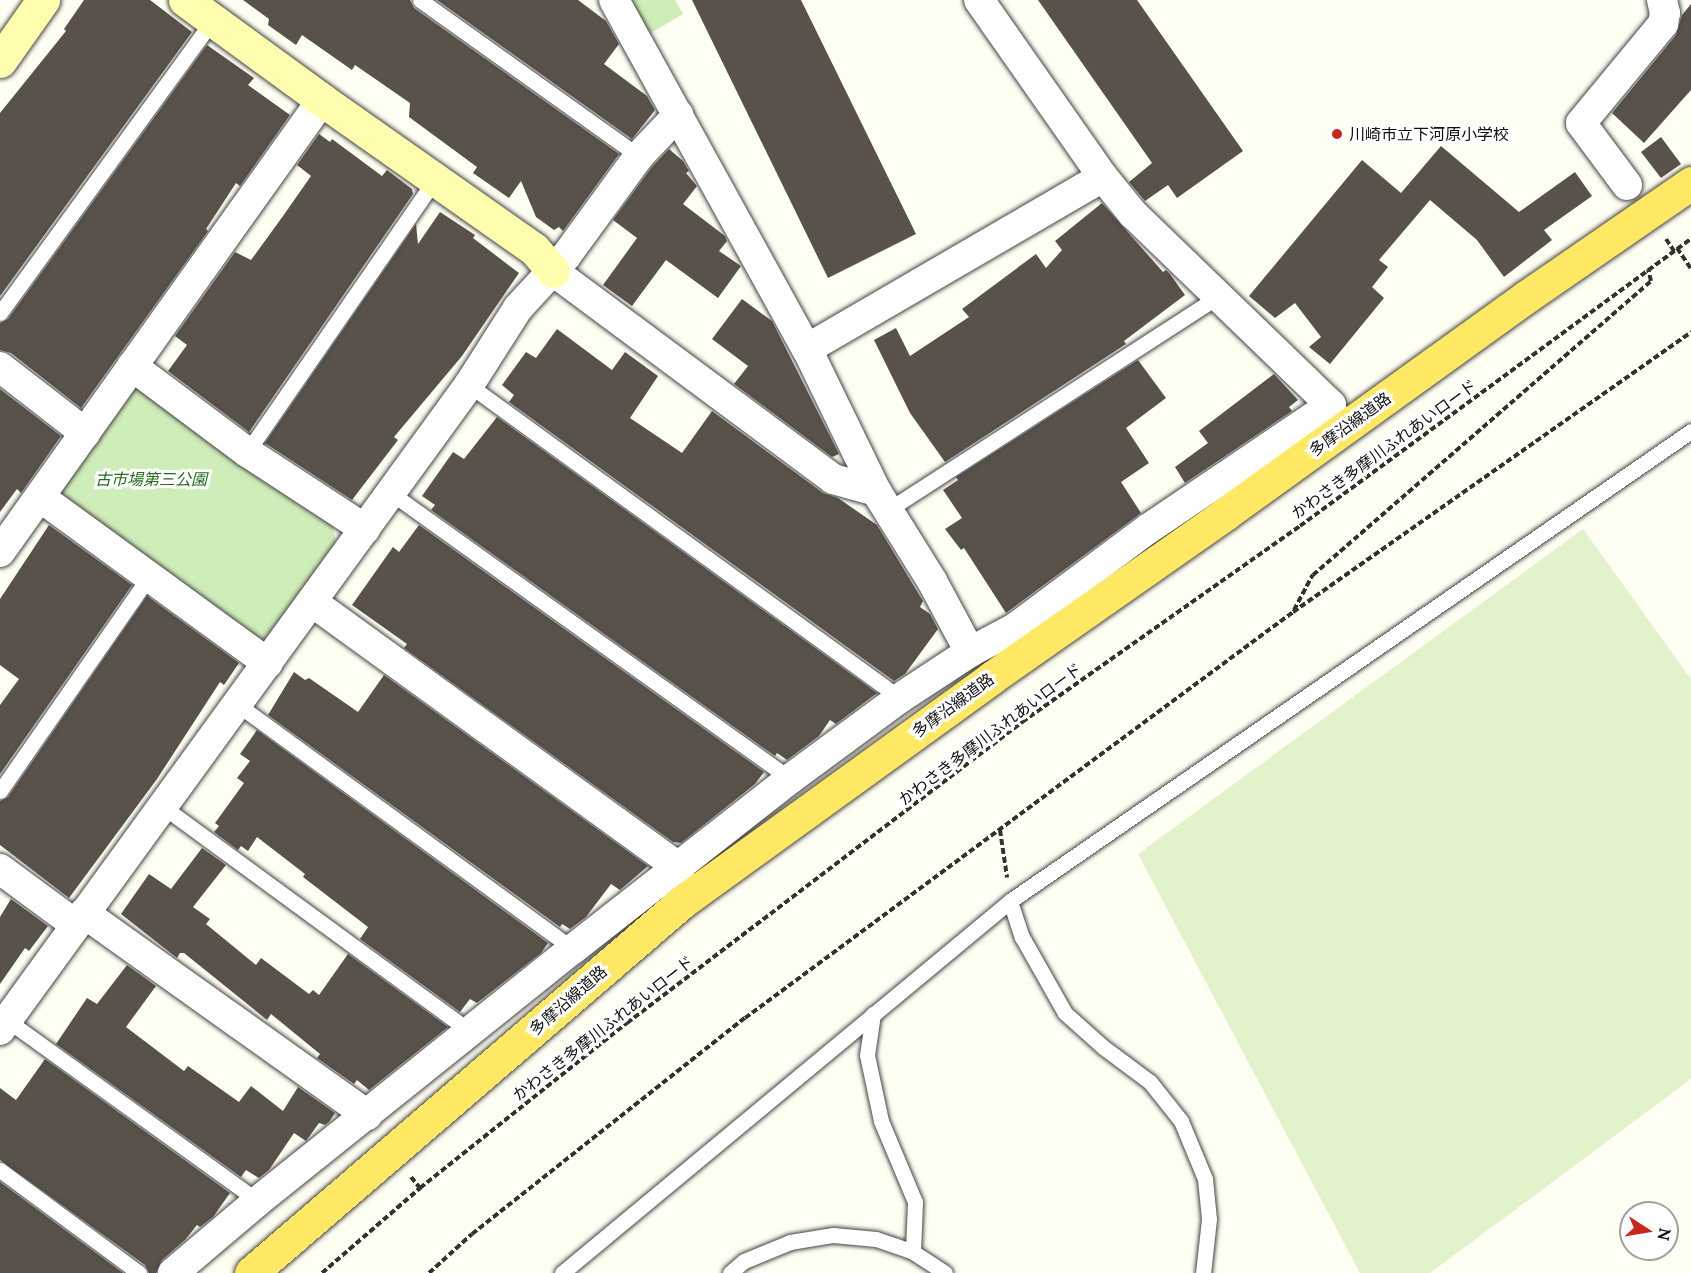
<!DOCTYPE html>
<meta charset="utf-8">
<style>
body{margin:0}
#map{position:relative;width:1691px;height:1273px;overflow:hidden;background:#fffef3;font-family:Lora,"Noto Sans JP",serif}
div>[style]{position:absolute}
.green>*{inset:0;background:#cfedb9}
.pitch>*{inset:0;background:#e2f3cb}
.building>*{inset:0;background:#59524b}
.path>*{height:4px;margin-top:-2px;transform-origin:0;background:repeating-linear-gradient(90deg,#323232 0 6px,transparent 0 9px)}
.roads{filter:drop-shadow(0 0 2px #434343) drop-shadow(0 0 2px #434343)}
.lane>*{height:15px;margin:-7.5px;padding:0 7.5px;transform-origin:7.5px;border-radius:7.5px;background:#fff}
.street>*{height:30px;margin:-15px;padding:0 15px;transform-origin:15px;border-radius:15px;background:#fff}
.secondary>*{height:33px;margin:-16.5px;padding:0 16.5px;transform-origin:16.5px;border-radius:16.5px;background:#fffeae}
.primary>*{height:33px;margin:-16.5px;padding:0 16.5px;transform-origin:16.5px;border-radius:16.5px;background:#ffe863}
.dots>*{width:16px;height:16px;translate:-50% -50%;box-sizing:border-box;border:3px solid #fff;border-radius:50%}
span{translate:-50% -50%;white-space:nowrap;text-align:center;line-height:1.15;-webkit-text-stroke:6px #fff;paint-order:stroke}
.poi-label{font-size:16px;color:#101010}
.left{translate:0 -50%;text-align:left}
.street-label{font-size:16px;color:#101010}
.park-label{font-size:16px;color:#246d1b;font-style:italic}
.north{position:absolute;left:1619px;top:1201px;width:60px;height:60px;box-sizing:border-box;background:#fff;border:2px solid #9f9f9f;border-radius:50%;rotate:102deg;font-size:16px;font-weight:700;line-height:24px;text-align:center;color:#101010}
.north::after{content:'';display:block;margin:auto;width:21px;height:27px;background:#c9271e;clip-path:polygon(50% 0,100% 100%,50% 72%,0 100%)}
</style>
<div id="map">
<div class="green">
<div style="clip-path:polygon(624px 0,675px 0,683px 14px,644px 37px)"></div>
<div style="clip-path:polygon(136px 380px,333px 526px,336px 545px,273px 631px,263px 639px,254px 640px,61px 501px,58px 487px)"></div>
</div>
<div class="pitch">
<div style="clip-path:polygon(1583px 529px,1691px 679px,1691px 1079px,1430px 1273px,1360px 1273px,1138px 854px)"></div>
</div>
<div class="building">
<div style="clip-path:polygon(84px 0,150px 0,192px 32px,0 296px,0 113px,66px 31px,64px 29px)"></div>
<div style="clip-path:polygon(243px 0,410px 0,414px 8px,619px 154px,563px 231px,559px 227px,554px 230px,536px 217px,521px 181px,509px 198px,473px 173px,477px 167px,409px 117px,410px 103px,355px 65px,352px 70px,302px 35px,296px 45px,268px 25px,269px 19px)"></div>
<div style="clip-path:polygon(437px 0,578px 0,606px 21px,619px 44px,604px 64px,647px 96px,655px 110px,632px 139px)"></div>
<div style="clip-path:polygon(692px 0,801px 0,916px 234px,828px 278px)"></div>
<div style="clip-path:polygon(1038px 0,1137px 0,1243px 151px,1177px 198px,1168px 185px,1145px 201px,1129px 182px,1152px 163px)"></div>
<div style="clip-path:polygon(1691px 4px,1691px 90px,1644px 143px,1612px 113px,1676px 35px,1682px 15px)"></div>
<div style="clip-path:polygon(207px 45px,254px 78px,248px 85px,290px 115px,240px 186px,236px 183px,206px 229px,208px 231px,81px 408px,11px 353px,0 350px,0 323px,8px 319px)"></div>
<div style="clip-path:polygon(319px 134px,330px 142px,332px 139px,382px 176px,387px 170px,412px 189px,413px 194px,249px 432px,168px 371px,187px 345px,175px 336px,235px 252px,251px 260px,283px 216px,311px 176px,297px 165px)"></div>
<div style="clip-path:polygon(1661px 137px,1681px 164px,1661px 178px,1641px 152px)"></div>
<div style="clip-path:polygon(1441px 146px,1519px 212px,1575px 172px,1592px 196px,1544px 230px,1552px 240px,1504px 277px,1477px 240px,1430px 200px,1379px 260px,1388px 267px,1372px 287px,1384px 298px,1330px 364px,1309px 347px,1321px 337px,1295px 303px,1275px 318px,1249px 296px,1362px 160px,1401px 193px)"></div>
<div style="clip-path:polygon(669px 149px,683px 161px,689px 171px,686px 173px,697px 186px,683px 204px,725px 236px,727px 241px,719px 251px,741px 266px,718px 298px,666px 260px,632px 306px,603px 285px,637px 238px,613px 220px,652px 167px)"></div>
<div style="clip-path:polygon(1102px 203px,1163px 272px,1166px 270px,1170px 274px,1185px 295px,1124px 341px,1126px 344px,945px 462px,910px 413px,874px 340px,896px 328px,910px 356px,969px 317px,962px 309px,1036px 254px,1046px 268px,1062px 250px,1055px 241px)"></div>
<div style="clip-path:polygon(440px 212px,475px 235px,473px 238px,519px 273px,462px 356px,394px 437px,398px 440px,352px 500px,265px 443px,416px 224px,418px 244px)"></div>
<div style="clip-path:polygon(742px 299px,772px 321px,839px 454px,832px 457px,734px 384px,748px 366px,712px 339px)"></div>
<div style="clip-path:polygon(557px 329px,612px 370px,625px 352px,658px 376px,630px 418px,682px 453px,712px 411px,823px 493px,838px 498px,877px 525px,923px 601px,920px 607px,930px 614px,938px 629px,905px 674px,894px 681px,509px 402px,514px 395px,502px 385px,526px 352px,536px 358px)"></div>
<div style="clip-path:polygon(1138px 360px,1166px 398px,1126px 428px,1149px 463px,1121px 482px,1141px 513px,1006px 613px,964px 548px,961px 550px,945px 529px,962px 518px,943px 490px,958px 480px,956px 477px)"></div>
<div style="clip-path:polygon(1274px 374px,1298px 400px,1289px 407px,1292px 411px,1185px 483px,1175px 467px,1208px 443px,1199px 431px)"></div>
<div style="clip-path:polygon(0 389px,61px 436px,21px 493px,17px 489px,0 512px)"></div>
<div style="clip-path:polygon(497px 417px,877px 693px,836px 724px,830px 720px,819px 736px,787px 760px,777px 753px,775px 756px,431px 510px,435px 505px,422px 496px,453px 452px,464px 459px)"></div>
<div style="clip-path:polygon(49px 525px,132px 585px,0 774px,0 705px,19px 679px,0 665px,0 599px)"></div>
<div style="clip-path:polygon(419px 525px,764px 772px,755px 784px,681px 843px,673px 842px,404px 648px,407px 644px,352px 605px,393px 547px,399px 552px)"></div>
<div style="clip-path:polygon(147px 596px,239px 663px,224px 685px,220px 682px,157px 779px,69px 898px,0 845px,0 801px,8px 797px)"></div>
<div style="clip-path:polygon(294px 672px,305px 680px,309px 678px,358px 712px,384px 675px,648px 866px,620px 890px,611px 884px,586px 917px,570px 929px,562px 924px,560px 927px,268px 715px)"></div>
<div style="clip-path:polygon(257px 730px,548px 943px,541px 953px,477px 1003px,470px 999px,460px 1012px,360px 939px,368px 927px,303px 877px,305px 874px,257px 837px,248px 851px,241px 846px,238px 850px,214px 832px,219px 826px,215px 823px,244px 783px,237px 778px,250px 761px,240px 754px)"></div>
<div style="clip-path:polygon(202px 848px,226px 865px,193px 907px,210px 919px,206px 924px,256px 965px,261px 958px,309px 994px,313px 990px,319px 995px,348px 954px,448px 1027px,369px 1090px,357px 1080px,354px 1084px,317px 1058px,320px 1054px,271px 1014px,267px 1020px,184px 953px,180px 953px,177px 958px,121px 914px,149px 874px,171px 889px)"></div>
<div style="clip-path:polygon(11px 899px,48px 926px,29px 951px,25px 948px,0 984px,0 917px)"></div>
<div style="clip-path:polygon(127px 965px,156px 986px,126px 1027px,184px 1071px,188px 1066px,239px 1102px,251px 1086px,283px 1111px,298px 1087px,335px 1113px,329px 1122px,325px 1125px,319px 1123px,306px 1141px,294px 1133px,269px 1170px,259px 1178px,246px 1170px,241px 1177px,56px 1044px,87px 998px,97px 1004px)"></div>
<div style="clip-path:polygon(45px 1059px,230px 1193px,213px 1217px,200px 1227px,197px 1225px,185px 1240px,162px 1260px,156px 1273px,149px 1273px,145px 1265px,0 1160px,0 1088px,16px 1100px)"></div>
<div style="clip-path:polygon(0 1182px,123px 1273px,0 1273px)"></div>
</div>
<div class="path">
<div style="left:1666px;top:239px;width:14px;rotate:56deg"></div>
<div style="left:1677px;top:248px;width:25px;rotate:56deg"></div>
<div style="left:1294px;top:610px;width:40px;rotate:-62deg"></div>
<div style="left:1313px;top:575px;width:448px;rotate:-41deg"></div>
<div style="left:1651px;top:281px;width:12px;rotate:-104deg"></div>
<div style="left:1000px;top:830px;width:48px;rotate:81.5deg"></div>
<div style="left:411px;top:1177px;width:14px;rotate:51deg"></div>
<div style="left:322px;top:1273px;width:130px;rotate:-40.9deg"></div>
<div style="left:420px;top:1188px;width:265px;rotate:-38.6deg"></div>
<div style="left:627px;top:1023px;width:497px;rotate:-37.3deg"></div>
<div style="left:1022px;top:722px;width:340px;rotate:-35.2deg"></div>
<div style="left:1300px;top:526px;width:485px;rotate:-36.3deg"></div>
<div style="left:429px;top:1273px;width:58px;rotate:-42.2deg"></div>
<div style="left:472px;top:1234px;width:348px;rotate:-38.4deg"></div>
<div style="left:745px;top:1018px;width:682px;rotate:-36.53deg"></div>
<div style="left:1293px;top:612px;width:487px;rotate:-35.1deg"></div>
</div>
<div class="roads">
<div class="lane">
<div style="left:420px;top:0;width:269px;rotate:35.5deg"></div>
<div style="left:0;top:313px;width:361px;rotate:-54deg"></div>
<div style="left:469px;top:385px;width:533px;rotate:35.99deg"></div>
<div style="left:247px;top:452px;width:331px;rotate:-55.4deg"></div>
<div style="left:391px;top:493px;width:491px;rotate:35.6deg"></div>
<div style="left:888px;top:510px;width:392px;rotate:-32.9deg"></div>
<div style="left:237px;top:704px;width:416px;rotate:36.1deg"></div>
<div style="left:0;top:791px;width:261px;rotate:-55.2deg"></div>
<div style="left:162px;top:806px;width:383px;rotate:36.2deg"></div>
<div style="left:1010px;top:901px;width:38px;rotate:72deg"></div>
<div style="left:1022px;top:937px;width:87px;rotate:60.5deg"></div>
<div style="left:1065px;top:1013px;width:51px;rotate:41.8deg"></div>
<div style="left:1103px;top:1047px;width:59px;rotate:36.7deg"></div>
<div style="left:1150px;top:1082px;width:50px;rotate:51.5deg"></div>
<div style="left:1181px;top:1121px;width:63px;rotate:67.5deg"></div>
<div style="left:1205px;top:1179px;width:40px;rotate:84.3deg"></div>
<div style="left:1209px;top:1219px;width:54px;rotate:96.3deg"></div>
<div style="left:873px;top:1014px;width:41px;rotate:98.3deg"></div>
<div style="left:867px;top:1055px;width:67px;rotate:78deg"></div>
<div style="left:881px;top:1121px;width:88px;rotate:67.2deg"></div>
<div style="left:915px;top:1202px;width:50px;rotate:92.3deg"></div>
<div style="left:7px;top:1020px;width:309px;rotate:35.8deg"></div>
<div style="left:0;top:1170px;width:173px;rotate:36.5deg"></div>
<div style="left:562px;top:1273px;width:582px;rotate:-39.7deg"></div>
<div style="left:1010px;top:901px;width:827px;rotate:-34.61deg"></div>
<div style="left:730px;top:1273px;width:18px;rotate:-41deg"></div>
<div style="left:744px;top:1261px;width:50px;rotate:-22.4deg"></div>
<div style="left:790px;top:1242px;width:44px;rotate:-9.2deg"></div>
<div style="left:833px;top:1235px;width:43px;rotate:5.3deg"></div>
<div style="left:876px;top:1239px;width:39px;rotate:19deg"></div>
<div style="left:913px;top:1252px;width:38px;rotate:33deg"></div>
</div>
<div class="street">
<div style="left:614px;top:0;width:399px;rotate:61.1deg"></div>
<div style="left:807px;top:349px;width:158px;rotate:64.1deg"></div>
<div style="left:876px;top:491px;width:106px;rotate:58.1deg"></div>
<div style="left:932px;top:581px;width:81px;rotate:61.8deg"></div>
<div style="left:1627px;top:185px;width:77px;rotate:-126.6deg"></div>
<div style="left:1581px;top:123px;width:129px;rotate:-50.4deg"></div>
<div style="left:1663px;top:24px;width:11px;rotate:-80deg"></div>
<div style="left:1665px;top:13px;width:13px;rotate:-103deg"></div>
<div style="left:553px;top:271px;width:349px;rotate:36.6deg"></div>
<div style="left:833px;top:479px;width:45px;rotate:15.6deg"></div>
<div style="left:807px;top:349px;width:342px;rotate:-30.2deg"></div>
<div style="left:132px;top:366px;width:144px;rotate:36.8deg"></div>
<div style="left:247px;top:452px;width:141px;rotate:33.1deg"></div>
<div style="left:0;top:367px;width:108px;rotate:37.8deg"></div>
<div style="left:40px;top:497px;width:282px;rotate:36.1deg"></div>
<div style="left:0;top:552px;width:555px;rotate:-54.53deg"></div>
<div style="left:312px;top:602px;width:454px;rotate:35.9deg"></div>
<div style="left:0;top:869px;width:94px;rotate:36.4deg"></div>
<div style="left:84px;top:913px;width:348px;rotate:35.5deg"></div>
<div style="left:0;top:1030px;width:797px;rotate:-53.98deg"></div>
<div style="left:469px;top:385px;width:91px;rotate:-57.5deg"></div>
<div style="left:518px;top:308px;width:71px;rotate:-47.3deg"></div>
<div style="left:566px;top:256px;width:124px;rotate:-53.9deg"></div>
<div style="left:639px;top:156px;width:57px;rotate:-46.4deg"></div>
<div style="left:173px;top:1273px;width:111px;rotate:-40.3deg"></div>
<div style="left:258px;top:1201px;width:403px;rotate:-38.7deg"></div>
<div style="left:573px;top:949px;width:276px;rotate:-38.1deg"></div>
<div style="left:790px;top:779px;width:137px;rotate:-36.4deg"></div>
<div style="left:900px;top:698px;width:84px;rotate:-33.3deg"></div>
<div style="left:970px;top:652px;width:51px;rotate:-28.1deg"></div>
<div style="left:1015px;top:628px;width:166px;rotate:-36.7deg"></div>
<div style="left:1148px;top:529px;width:221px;rotate:-34.1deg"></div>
<div style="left:1331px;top:405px;width:275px;rotate:-136deg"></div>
<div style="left:1133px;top:214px;width:48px;rotate:-129deg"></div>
<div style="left:1103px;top:177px;width:216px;rotate:-125deg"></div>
</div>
<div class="secondary">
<div style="left:185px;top:0;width:170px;rotate:36.1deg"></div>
<div style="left:322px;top:100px;width:259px;rotate:35.1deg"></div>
<div style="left:534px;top:249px;width:29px;rotate:49deg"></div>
<div style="left:0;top:61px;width:75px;rotate:-54.8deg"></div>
</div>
<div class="primary">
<div style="left:251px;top:1273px;width:569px;rotate:-40.72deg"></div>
<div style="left:682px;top:902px;width:382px;rotate:-35.9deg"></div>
<div style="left:991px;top:678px;width:286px;rotate:-35deg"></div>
<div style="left:1225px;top:514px;width:371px;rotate:-35.8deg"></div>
<div style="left:1526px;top:297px;width:201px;rotate:-34.6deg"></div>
</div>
</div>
<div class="dots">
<div style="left:1337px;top:134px;background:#c9271e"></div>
</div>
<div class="poi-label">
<span class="left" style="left:1349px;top:134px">川崎市立下河原小学校</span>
</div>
<div class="street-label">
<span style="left:1350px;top:424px;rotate:-36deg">多摩沿線道路</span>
<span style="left:1384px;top:449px;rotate:-36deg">かわさき多摩川ふれあいロード</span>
<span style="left:953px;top:705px;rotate:-36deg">多摩沿線道路</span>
<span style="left:990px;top:734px;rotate:-37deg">かわさき多摩川ふれあいロード</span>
<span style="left:568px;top:1000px;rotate:-41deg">多摩沿線道路</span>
<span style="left:603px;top:1028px;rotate:-38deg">かわさき多摩川ふれあいロード</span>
</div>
<div class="park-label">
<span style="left:151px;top:479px">古市場第三公園</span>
</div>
<div class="north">N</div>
</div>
